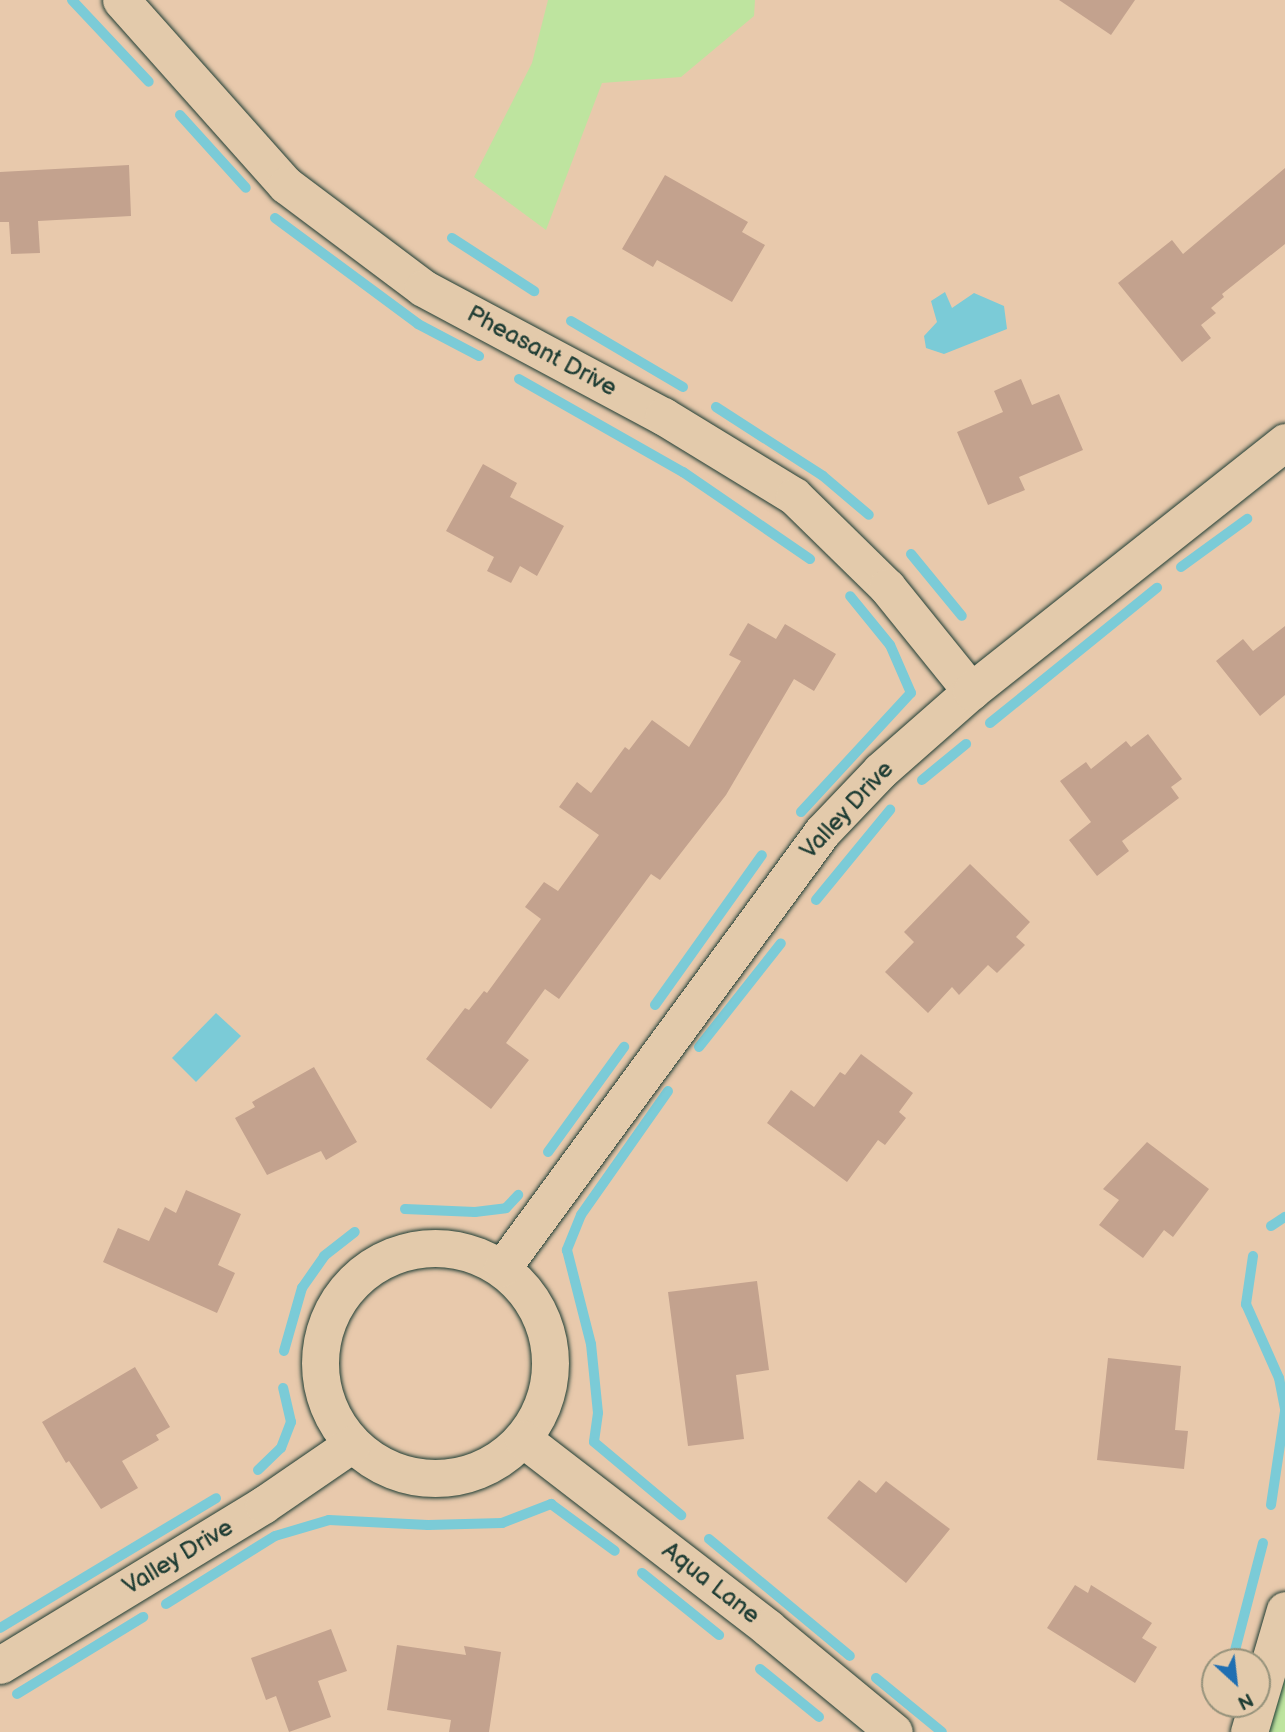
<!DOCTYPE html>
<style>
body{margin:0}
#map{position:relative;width:1285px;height:1732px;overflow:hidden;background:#e8c9ac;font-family:"Balsamiq Sans",sans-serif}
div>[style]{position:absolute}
.green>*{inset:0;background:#bee49f}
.water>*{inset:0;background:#7bcbd7}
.stream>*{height:10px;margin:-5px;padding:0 5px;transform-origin:5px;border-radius:5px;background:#7bcbd7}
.building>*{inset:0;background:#c3a28e}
.roads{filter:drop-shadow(0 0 2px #1f3d34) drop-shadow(0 0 2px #1f3d34)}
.minor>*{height:37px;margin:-18.5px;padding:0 18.5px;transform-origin:18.5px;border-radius:18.5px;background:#e3caab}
.minor>.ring{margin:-18.5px;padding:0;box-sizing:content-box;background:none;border:37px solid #e3caab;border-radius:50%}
span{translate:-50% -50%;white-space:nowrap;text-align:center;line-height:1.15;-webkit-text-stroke:5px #e3caab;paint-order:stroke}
.street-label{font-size:24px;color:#1f3d34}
.north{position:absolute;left:1201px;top:1648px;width:70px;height:70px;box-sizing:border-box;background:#e3caab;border:2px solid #95927b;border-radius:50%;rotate:153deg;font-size:19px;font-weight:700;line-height:28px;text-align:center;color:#1f3d34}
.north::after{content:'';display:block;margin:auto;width:24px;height:32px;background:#1f6fb2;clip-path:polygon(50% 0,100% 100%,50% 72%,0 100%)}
</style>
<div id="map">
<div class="green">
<div style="clip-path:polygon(548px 0,755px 0,754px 16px,681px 77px,602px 83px,546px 230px,474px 177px,532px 63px)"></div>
<div style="clip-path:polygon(1285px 1610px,1285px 1732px,1249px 1732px)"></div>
</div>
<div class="water">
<div style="clip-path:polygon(945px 292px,952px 308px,974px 293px,1004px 306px,1007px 329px,944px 354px,926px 348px,924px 336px,937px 322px,931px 301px)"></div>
<div style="clip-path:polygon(216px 1013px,241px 1036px,196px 1082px,172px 1058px)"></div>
</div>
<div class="stream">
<div style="left:72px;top:0;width:112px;rotate:46.8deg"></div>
<div style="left:180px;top:115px;width:98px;rotate:47.9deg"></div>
<div style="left:275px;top:218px;width:178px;rotate:36.5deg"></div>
<div style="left:418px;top:324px;width:69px;rotate:27.7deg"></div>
<div style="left:452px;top:238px;width:98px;rotate:32.9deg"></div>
<div style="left:571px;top:321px;width:130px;rotate:30.5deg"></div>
<div style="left:519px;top:379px;width:189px;rotate:29.6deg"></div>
<div style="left:683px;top:472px;width:154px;rotate:34.4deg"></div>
<div style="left:716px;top:407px;width:127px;rotate:32.8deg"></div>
<div style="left:823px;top:476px;width:60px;rotate:40.3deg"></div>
<div style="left:911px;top:554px;width:80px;rotate:50.6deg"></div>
<div style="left:1181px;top:567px;width:82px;rotate:-36deg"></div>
<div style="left:990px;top:723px;width:215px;rotate:-39deg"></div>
<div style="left:922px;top:780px;width:57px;rotate:-39.3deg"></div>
<div style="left:801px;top:812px;width:162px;rotate:-47.3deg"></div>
<div style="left:911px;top:693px;width:52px;rotate:-113.6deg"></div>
<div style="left:890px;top:645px;width:63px;rotate:-129.2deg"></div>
<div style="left:816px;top:900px;width:117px;rotate:-50.6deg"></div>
<div style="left:655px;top:1005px;width:184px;rotate:-54.5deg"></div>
<div style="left:699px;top:1047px;width:132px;rotate:-51.7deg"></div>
<div style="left:668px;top:1091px;width:151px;rotate:125.1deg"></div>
<div style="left:581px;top:1215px;width:38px;rotate:112deg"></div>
<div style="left:567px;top:1250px;width:97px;rotate:75.7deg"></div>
<div style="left:591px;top:1344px;width:69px;rotate:84.2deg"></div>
<div style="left:598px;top:1413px;width:29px;rotate:98deg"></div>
<div style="left:594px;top:1442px;width:114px;rotate:40deg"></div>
<div style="left:548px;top:1152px;width:130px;rotate:-54.1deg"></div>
<div style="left:405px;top:1209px;width:70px;rotate:2.5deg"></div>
<div style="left:475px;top:1212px;width:31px;rotate:-7deg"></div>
<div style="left:506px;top:1208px;width:18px;rotate:-47deg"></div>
<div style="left:1271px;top:1226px;width:17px;rotate:-33deg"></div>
<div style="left:1253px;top:1256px;width:49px;rotate:98.3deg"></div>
<div style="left:1246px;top:1304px;width:81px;rotate:66deg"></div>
<div style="left:1279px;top:1378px;width:33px;rotate:79deg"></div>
<div style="left:284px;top:1351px;width:66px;rotate:-74.1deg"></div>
<div style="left:302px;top:1288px;width:39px;rotate:-55deg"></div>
<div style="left:324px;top:1256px;width:39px;rotate:-38deg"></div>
<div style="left:258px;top:1470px;width:32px;rotate:-44deg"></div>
<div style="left:281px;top:1448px;width:28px;rotate:-69deg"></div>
<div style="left:291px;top:1422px;width:35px;rotate:-103deg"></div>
<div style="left:1271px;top:1505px;width:95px;rotate:-81.5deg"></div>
<div style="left:709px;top:1539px;width:183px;rotate:39.7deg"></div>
<div style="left:642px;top:1573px;width:99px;rotate:38.8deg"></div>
<div style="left:166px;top:1604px;width:128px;rotate:-32deg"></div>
<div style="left:275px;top:1536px;width:56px;rotate:-16.5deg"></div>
<div style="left:329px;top:1520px;width:99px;rotate:2.9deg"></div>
<div style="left:428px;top:1525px;width:74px;rotate:-1.5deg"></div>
<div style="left:502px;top:1523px;width:53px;rotate:-21.2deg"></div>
<div style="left:551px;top:1504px;width:79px;rotate:36.3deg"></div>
<div style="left:0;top:1628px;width:252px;rotate:-31deg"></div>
<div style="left:1232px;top:1662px;width:123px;rotate:-75.4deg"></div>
<div style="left:760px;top:1669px;width:76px;rotate:39.1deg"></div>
<div style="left:876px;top:1678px;width:85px;rotate:39.3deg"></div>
<div style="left:17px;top:1694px;width:148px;rotate:-31.4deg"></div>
</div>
<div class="building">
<div style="clip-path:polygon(1059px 0,1135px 0,1111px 35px)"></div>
<div style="clip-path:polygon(129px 165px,131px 216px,38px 221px,40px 253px,11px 254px,9px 222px,0 222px,0 172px)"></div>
<div style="clip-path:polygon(1285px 168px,1285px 244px,1222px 294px,1224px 297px,1211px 308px,1216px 313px,1201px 325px,1211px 338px,1182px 362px,1118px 283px,1172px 240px,1183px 254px)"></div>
<div style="clip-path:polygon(665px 175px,748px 222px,742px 232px,765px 245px,732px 302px,657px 260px,653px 267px,622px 249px)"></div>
<div style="clip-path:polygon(1021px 379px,1032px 405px,1059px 394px,1083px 450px,1019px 477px,1025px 490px,988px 505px,957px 432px,1003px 412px,994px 391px)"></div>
<div style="clip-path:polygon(483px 464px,517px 483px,510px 497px,564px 526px,537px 576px,520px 566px,511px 583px,487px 571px,494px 557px,446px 531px)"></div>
<div style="clip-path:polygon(748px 623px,776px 639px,785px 624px,836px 654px,814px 691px,794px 679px,726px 795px,660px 880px,651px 874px,559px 999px,545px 989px,506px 1043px,529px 1060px,491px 1109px,426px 1059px,465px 1008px,469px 1010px,484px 991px,487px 993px,541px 919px,525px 907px,544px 882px,558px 891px,599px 835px,559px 807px,577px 782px,591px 793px,625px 747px,629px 750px,652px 720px,689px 747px,741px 661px,729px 655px)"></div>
<div style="clip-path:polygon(1285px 626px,1285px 695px,1260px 716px,1216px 661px,1243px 639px,1253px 651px)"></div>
<div style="clip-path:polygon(1148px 734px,1182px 779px,1171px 787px,1179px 798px,1122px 841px,1129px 851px,1097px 876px,1069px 840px,1091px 822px,1060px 781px,1086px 762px,1091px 769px,1126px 741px,1131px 747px)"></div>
<div style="clip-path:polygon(970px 864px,1030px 922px,1016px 937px,1025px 945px,997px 973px,988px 965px,959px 995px,952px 987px,928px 1013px,885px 972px,914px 942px,904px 932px)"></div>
<div style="clip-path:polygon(861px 1054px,913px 1093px,899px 1112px,906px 1118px,885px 1145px,878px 1140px,847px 1182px,767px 1123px,791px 1090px,814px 1107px,840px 1072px,845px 1075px)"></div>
<div style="clip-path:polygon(314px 1067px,357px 1142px,326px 1160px,321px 1151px,267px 1175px,235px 1118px,255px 1107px,252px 1102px)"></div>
<div style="clip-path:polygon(1147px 1142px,1209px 1189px,1173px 1237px,1164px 1230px,1143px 1258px,1099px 1225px,1119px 1200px,1103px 1189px)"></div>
<div style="clip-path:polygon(186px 1190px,241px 1214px,218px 1265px,235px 1273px,217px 1313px,103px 1262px,118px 1228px,149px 1241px,165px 1207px,176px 1213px)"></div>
<div style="clip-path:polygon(757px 1281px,769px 1370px,736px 1375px,744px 1439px,688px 1446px,668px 1292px)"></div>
<div style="clip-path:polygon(1108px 1358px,1181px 1366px,1175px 1430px,1188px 1431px,1184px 1469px,1097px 1460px)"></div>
<div style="clip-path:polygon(135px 1367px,170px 1427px,156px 1435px,159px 1440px,122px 1461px,138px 1488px,101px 1509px,69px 1461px,66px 1463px,42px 1422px)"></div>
<div style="clip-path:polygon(859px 1480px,876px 1493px,886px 1481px,950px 1529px,906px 1583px,827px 1518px)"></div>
<div style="clip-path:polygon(1075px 1585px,1088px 1593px,1091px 1585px,1152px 1623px,1142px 1638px,1157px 1647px,1135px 1683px,1047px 1628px)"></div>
<div style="clip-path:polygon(331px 1629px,347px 1671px,318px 1681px,331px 1717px,289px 1732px,276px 1696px,266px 1700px,251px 1658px)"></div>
<div style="clip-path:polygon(397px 1645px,466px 1655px,464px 1646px,501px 1652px,489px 1732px,449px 1732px,451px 1720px,387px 1710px)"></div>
</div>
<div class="roads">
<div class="minor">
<div style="left:121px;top:0;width:248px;rotate:48.3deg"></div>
<div style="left:286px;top:185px;width:171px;rotate:36.9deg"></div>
<div style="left:423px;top:288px;width:272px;rotate:28.1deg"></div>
<div style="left:663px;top:416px;width:153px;rotate:31.4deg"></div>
<div style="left:794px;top:496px;width:130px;rotate:44.4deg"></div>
<div style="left:887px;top:587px;width:134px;rotate:51.1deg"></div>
<div class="ring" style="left:320px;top:1248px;width:193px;height:193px"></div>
<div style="left:502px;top:1268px;width:541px;rotate:-53.72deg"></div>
<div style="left:822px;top:832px;width:84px;rotate:-46.4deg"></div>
<div style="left:880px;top:771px;width:121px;rotate:-41.3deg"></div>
<div style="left:971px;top:691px;width:401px;rotate:-38.4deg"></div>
<div style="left:523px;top:1439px;width:309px;rotate:37.6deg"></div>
<div style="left:768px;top:1628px;width:163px;rotate:39.5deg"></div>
<div style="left:0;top:1665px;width:308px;rotate:-31.3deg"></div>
<div style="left:263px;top:1505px;width:108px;rotate:-34.4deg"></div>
<div style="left:1249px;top:1732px;width:127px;rotate:-73.6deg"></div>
</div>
</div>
<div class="street-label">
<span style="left:542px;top:351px;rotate:28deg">Pheasant Drive</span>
<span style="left:847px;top:810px;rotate:-47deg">Valley Drive</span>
<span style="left:178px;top:1557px;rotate:-31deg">Valley Drive</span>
<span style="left:711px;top:1583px;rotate:38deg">Aqua Lane</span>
</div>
<div class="north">N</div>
</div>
